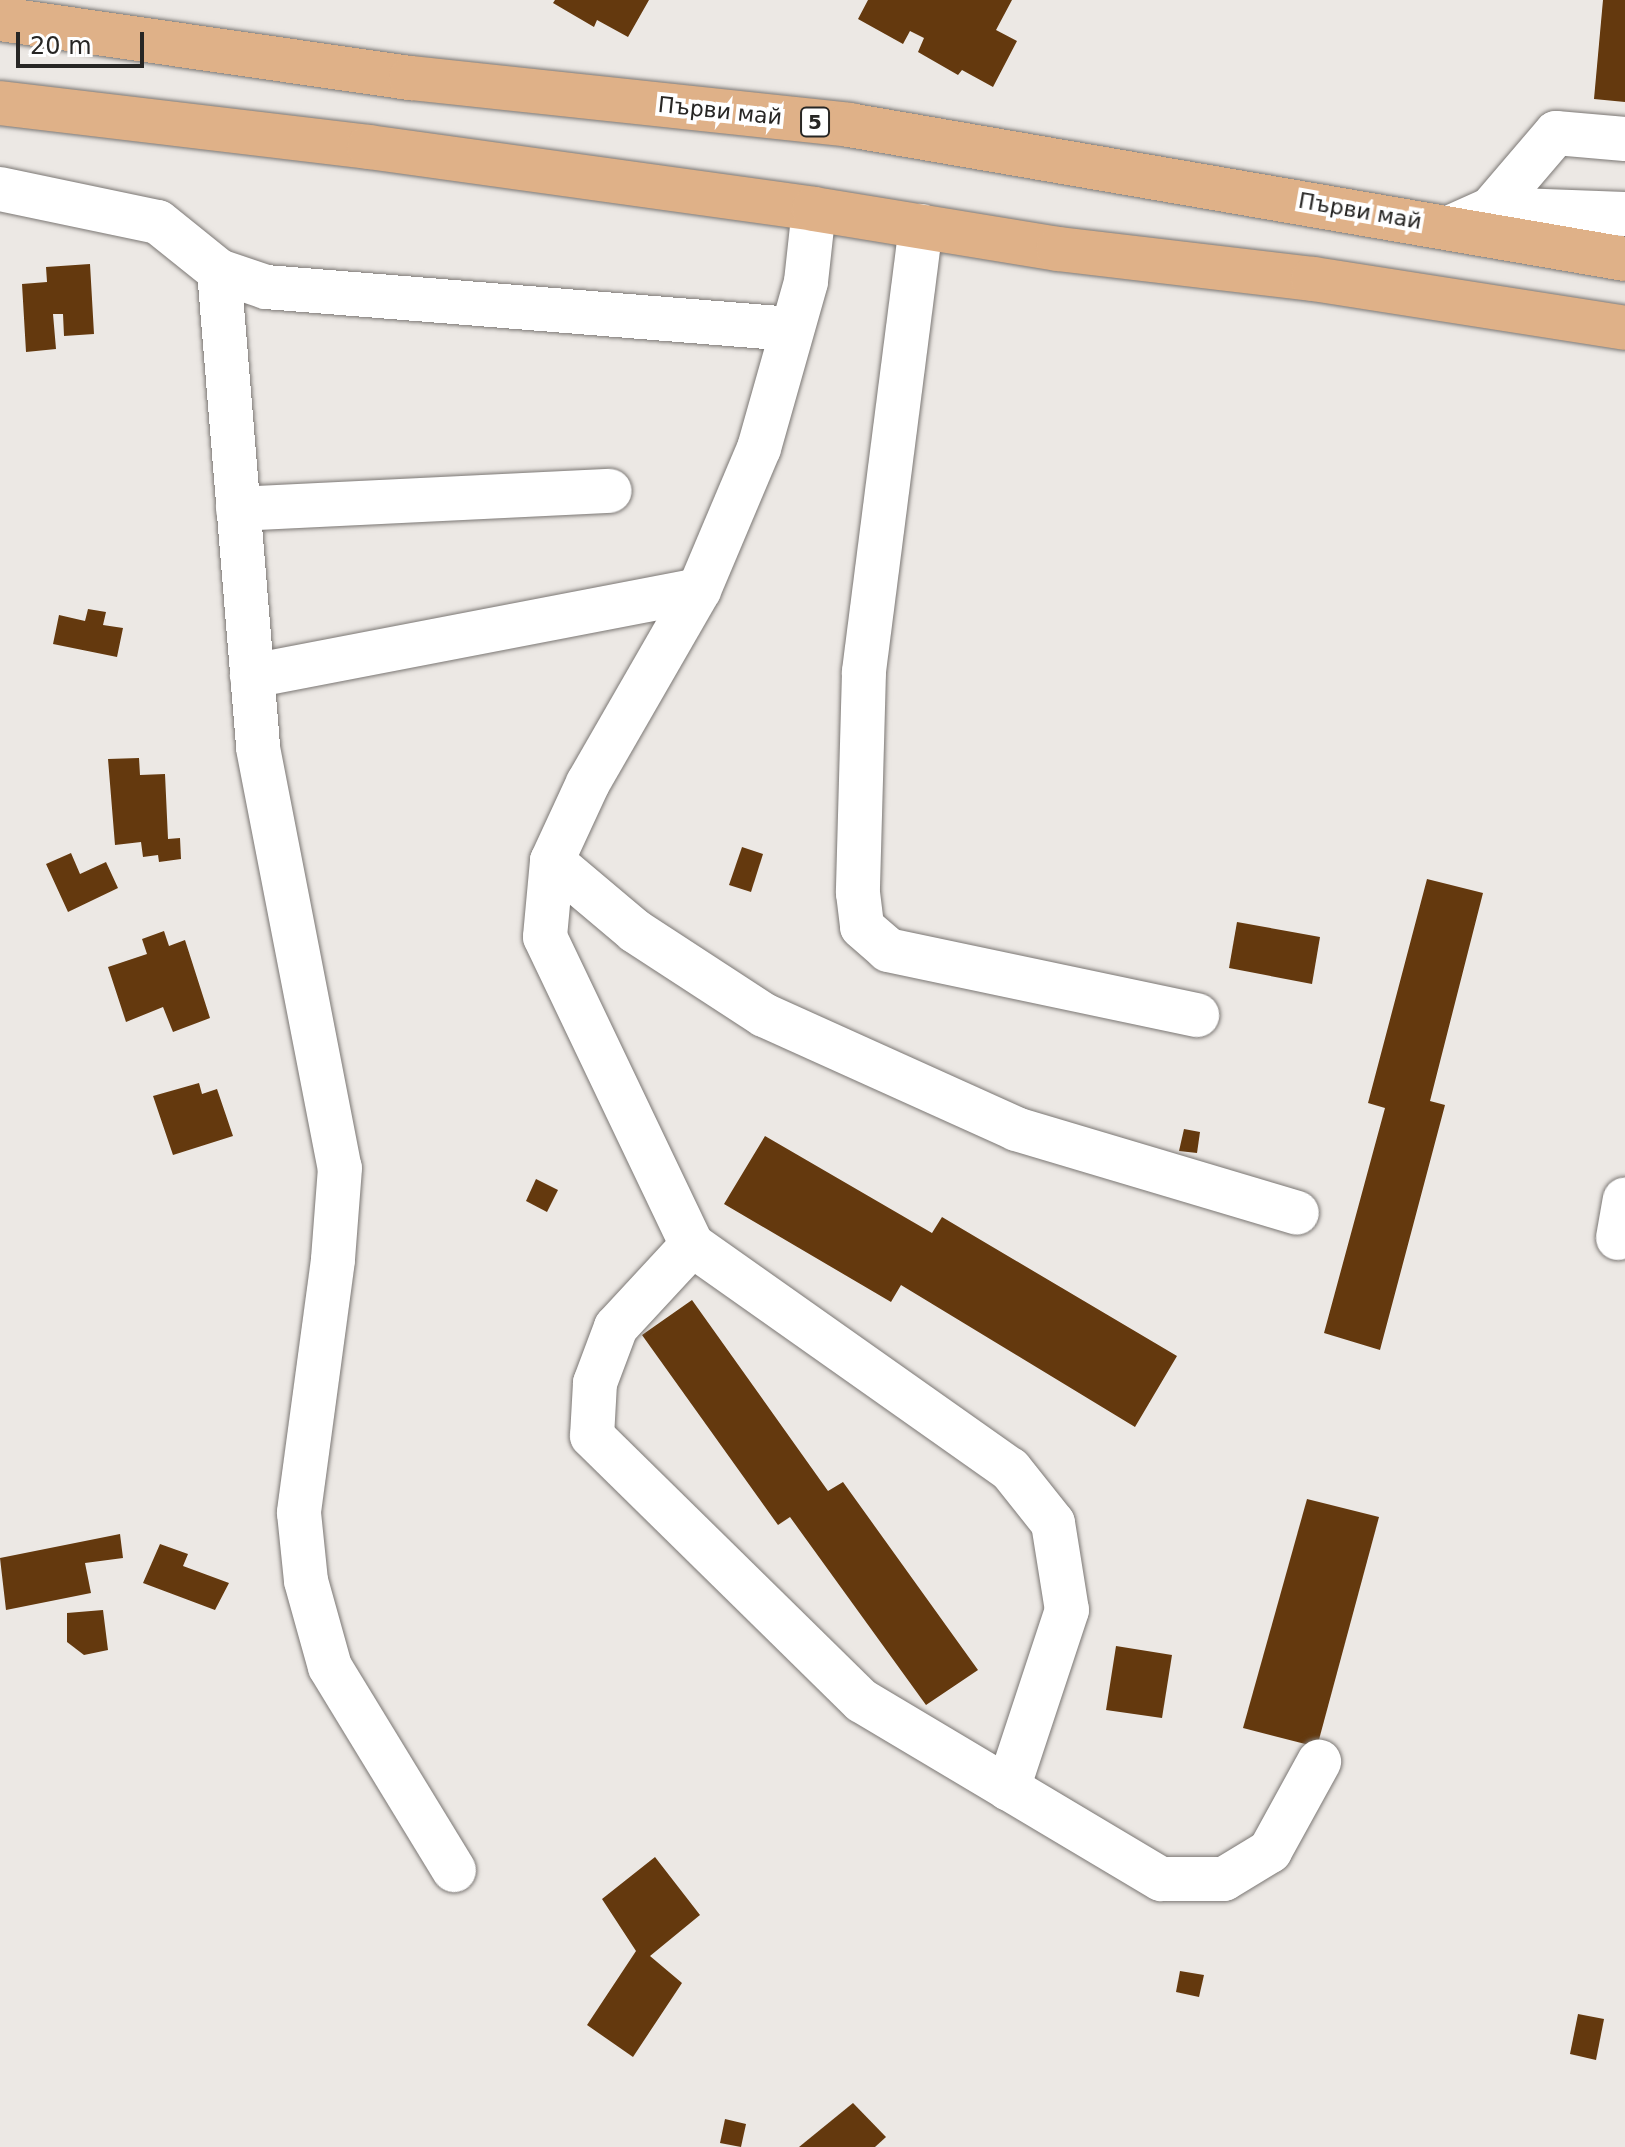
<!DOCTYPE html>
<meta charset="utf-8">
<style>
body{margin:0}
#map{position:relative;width:1625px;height:2147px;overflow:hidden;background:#ece8e4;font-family:"DejaVu Sans",sans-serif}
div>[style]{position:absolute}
.building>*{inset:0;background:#64390e}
.roads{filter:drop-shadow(0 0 2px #7b7774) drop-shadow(0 0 2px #7b7774)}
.minor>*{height:44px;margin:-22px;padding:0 22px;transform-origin:22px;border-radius:22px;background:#fff}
.major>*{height:44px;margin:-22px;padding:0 22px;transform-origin:22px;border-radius:22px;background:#dfb188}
span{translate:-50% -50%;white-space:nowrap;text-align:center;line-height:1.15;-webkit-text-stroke:8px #fff;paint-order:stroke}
.shield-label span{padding:2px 6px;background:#fff;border:2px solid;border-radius:6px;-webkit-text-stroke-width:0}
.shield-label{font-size:20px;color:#272624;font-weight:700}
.street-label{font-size:22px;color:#272624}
.scale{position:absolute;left:16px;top:32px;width:128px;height:36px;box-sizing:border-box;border:4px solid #272624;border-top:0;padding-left:10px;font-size:24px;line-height:28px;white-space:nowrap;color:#272624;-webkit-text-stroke:6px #fff;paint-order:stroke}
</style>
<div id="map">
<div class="building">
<div style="clip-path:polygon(555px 0,649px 0,628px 37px,597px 20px,594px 27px,553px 3px)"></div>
<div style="clip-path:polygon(868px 0,1012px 0,996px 30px,1017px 41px,993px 87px,962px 70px,958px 75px,918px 52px,924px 38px,910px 31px,903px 44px,858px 19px)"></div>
<div style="clip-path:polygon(1603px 0,1625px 0,1625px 102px,1594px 99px)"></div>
<div style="clip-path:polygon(90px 264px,94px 334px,64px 336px,63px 314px,53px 314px,56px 349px,26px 352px,22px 284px,47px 282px,46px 267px)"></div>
<div style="clip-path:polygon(88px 609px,106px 612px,103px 625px,123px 628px,117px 657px,53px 644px,59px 615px,85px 621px)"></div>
<div style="clip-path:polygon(139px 758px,140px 775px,165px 774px,168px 839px,180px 838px,181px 859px,159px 862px,158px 855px,143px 857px,141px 842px,115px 845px,108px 759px)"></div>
<div style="clip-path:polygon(742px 847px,763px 854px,751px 892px,729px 885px)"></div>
<div style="clip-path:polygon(71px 853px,80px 874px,106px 862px,118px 888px,68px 912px,46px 864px)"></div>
<div style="clip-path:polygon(1427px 879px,1483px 893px,1430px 1101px,1445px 1105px,1380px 1350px,1324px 1333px,1385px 1108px,1368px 1103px)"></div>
<div style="clip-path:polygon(1237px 922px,1320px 937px,1312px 984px,1229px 968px)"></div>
<div style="clip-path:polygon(164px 931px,169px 946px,185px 940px,210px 1018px,173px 1032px,163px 1007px,126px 1022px,108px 967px,147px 954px,142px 939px)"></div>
<div style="clip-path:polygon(199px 1083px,202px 1094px,217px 1089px,233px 1136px,173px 1155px,153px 1096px)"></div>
<div style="clip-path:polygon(1184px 1129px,1200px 1132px,1197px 1153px,1179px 1151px)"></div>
<div style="clip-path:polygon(765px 1136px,932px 1233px,942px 1217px,1177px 1356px,1135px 1427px,901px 1285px,891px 1302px,724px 1204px)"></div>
<div style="clip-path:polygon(536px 1179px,558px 1190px,547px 1212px,526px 1201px)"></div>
<div style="clip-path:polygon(692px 1300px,828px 1491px,843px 1482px,978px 1670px,926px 1705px,790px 1517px,778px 1525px,642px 1335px)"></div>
<div style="clip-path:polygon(1307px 1499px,1379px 1517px,1317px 1747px,1243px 1728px)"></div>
<div style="clip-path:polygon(120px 1534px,123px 1558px,85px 1563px,91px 1593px,6px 1610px,0 1558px)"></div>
<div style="clip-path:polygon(160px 1544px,188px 1554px,183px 1566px,229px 1583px,215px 1610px,143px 1583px)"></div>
<div style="clip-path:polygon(103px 1610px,108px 1650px,84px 1655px,67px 1642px,67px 1613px)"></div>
<div style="clip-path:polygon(1116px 1646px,1172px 1655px,1162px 1718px,1106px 1710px)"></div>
<div style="clip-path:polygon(655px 1857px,700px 1915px,650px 1956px,682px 1983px,633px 2057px,587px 2025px,636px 1951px,602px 1899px)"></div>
<div style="clip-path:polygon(1180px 1971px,1204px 1975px,1199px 1997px,1176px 1992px)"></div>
<div style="clip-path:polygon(1578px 2014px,1604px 2019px,1596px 2060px,1570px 2054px)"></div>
<div style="clip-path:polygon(853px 2103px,886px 2137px,875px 2147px,799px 2147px)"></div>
<div style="clip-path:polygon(725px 2119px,746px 2124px,741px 2147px,720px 2143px)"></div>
</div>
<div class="roads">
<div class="minor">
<div style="left:0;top:189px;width:161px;rotate:11.8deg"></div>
<div style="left:158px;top:222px;width:78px;rotate:38.8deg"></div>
<div style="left:219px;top:271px;width:50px;rotate:18.8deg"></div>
<div style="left:266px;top:287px;width:527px;rotate:4.57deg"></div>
<div style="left:814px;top:209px;width:73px;rotate:96.3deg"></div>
<div style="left:806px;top:282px;width:173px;rotate:105.8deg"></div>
<div style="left:759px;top:448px;width:154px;rotate:112.9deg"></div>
<div style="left:699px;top:590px;width:223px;rotate:119.9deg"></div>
<div style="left:588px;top:783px;width:86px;rotate:114.8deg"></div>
<div style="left:552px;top:861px;width:76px;rotate:95.3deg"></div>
<div style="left:545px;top:937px;width:341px;rotate:64.5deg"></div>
<div style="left:692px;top:1245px;width:112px;rotate:132.8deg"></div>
<div style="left:616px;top:1327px;width:60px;rotate:110.6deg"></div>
<div style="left:595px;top:1383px;width:53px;rotate:93.2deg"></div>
<div style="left:592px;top:1436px;width:378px;rotate:44.5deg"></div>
<div style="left:862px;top:1701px;width:348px;rotate:30.8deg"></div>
<div style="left:1161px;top:1879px;width:63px"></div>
<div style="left:1224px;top:1879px;width:54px;rotate:-31.3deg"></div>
<div style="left:1270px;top:1851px;width:102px;rotate:-61.2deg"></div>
<div style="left:1491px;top:209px;width:100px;rotate:-49.5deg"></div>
<div style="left:1556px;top:133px;width:69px;rotate:5deg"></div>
<div style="left:921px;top:226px;width:450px;rotate:97.3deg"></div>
<div style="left:864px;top:672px;width:221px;rotate:91.6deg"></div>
<div style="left:858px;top:893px;width:34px;rotate:83deg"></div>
<div style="left:862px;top:927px;width:35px;rotate:41deg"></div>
<div style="left:888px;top:950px;width:316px;rotate:11.9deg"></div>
<div style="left:1451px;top:227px;width:44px;rotate:-24.2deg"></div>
<div style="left:1491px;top:209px;width:134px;rotate:2.1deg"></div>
<div style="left:219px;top:271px;width:479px;rotate:85.3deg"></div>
<div style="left:258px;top:748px;width:428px;rotate:79deg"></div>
<div style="left:340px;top:1168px;width:92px;rotate:94.4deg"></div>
<div style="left:333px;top:1260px;width:255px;rotate:97.7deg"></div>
<div style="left:299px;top:1513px;width:68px;rotate:84.1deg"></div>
<div style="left:306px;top:1581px;width:89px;rotate:74.4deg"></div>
<div style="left:330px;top:1667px;width:238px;rotate:58.6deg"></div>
<div style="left:238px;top:509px;width:372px;rotate:-2.8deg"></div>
<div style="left:252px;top:676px;width:455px;rotate:-10.9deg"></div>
<div style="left:552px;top:861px;width:109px;rotate:40.1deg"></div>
<div style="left:635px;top:931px;width:154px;rotate:33.1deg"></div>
<div style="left:764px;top:1015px;width:277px;rotate:24.3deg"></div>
<div style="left:1016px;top:1129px;width:293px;rotate:16.6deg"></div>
<div style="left:1618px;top:1238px;width:39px;rotate:-80deg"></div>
<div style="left:692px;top:1245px;width:389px;rotate:35.2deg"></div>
<div style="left:1010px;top:1469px;width:69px;rotate:51.5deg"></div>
<div style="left:1053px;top:1523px;width:88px;rotate:80.9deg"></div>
<div style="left:1067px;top:1610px;width:188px;rotate:108.3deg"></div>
</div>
<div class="major">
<div style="left:0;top:19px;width:415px;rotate:8.2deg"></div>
<div style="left:411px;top:78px;width:441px;rotate:6.1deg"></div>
<div style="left:849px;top:125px;width:787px;rotate:9.8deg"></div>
<div style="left:0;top:103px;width:372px;rotate:6.8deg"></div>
<div style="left:369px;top:147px;width:449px;rotate:7.9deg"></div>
<div style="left:814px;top:209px;width:247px;rotate:9.3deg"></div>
<div style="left:1058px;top:249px;width:257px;rotate:6.7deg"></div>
<div style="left:1313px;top:279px;width:316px;rotate:8.9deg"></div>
</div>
</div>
<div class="shield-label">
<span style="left:815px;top:122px">5</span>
</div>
<div class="street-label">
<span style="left:720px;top:111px;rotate:6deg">Първи май</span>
<span style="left:1360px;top:211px;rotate:10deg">Първи май</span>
</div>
<div class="scale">20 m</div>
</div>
